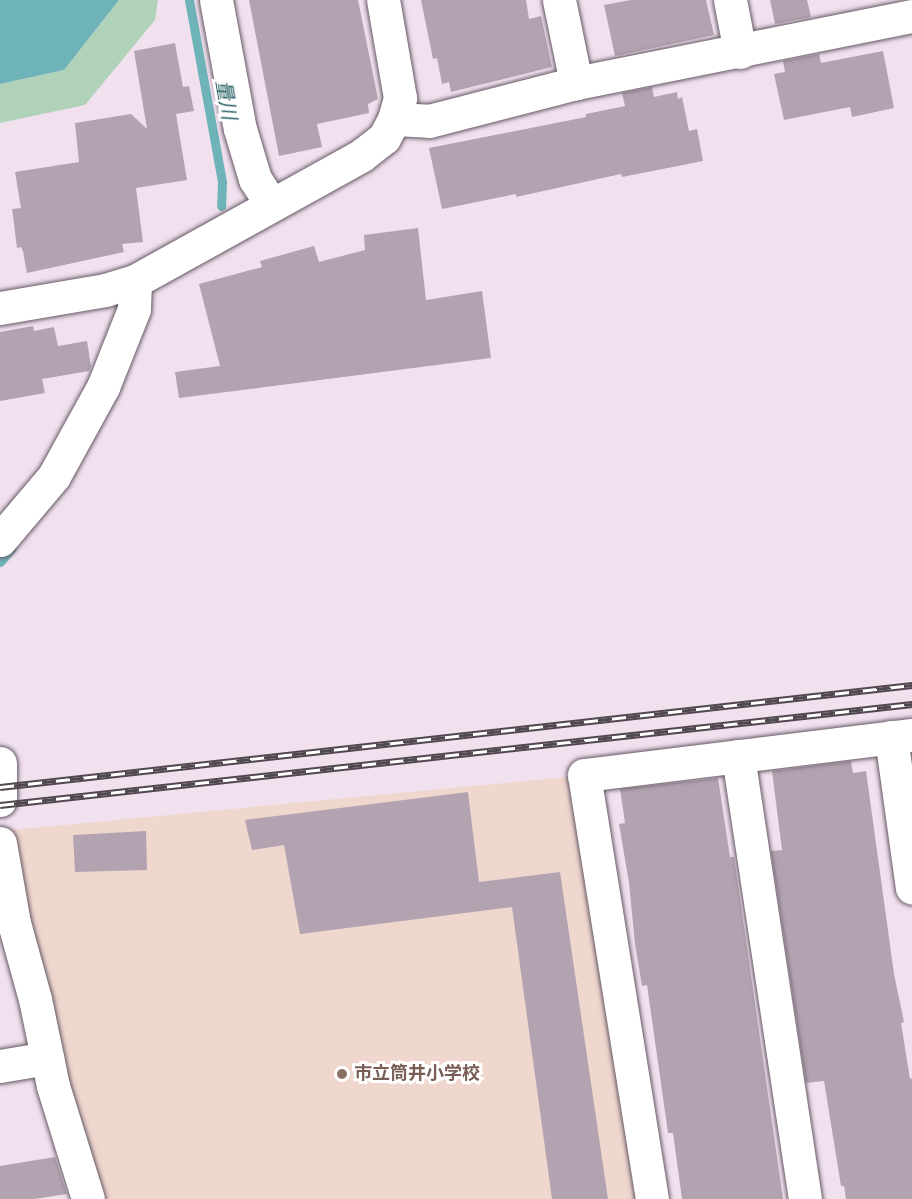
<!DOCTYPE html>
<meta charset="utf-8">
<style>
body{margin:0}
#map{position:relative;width:912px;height:1199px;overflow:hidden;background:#f1e1ef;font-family:"Source Sans 3","Noto Sans JP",sans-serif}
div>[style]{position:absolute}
.education>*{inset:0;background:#efd7ce}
.green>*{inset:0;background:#b0d2b8}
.water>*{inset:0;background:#6eb3b8}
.stream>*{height:9px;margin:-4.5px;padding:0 4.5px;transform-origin:4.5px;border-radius:4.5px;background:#6eb3b8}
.building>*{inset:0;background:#b3a3b1}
.roads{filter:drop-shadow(0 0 2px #665864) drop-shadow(0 0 2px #665864)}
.minor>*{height:33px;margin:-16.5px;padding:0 16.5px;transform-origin:16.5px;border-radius:16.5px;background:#fff}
.tertiary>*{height:33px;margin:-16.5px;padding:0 16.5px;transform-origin:16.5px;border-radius:16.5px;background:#fff}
.rail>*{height:7px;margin-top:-3.5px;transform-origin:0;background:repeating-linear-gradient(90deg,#fff 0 14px,#50484e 0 28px);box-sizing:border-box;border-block:2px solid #50484e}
.dots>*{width:16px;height:16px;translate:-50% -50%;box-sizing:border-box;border:3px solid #fff;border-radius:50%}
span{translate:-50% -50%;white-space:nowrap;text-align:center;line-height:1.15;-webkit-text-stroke:6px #fff;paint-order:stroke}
.education-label{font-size:18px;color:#785e54;font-weight:700}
.left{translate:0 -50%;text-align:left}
.water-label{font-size:20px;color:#266064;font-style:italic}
</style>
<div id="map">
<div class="education">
<div style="clip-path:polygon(567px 777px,642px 1199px,105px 1199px,25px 955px,11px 830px)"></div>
</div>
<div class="green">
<div style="clip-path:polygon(119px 0,158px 0,155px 20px,85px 105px,0 123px,0 84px,64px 70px)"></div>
</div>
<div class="water">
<div style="clip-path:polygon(0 0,119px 0,64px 70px,0 84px)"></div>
</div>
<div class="stream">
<div style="left:189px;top:0;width:185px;rotate:79.7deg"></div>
<div style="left:222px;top:182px;width:24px;rotate:92deg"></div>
<div style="left:0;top:562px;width:18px;rotate:-49deg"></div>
</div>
<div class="building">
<div style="clip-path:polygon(249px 0,358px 0,378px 99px,368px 104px,369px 113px,317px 124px,322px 147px,279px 156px)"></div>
<div style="clip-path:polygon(421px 0,526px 0,529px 19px,541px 16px,552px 67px,451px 92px,449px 82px,442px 84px,437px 58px,433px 59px)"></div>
<div style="clip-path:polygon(631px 0,706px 0,714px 35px,615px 56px,604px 5px)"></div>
<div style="clip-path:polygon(770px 0,807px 0,811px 17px,775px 24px)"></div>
<div style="clip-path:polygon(175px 43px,183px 87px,189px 86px,194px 111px,176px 114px,187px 180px,136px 188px,143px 242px,122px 244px,124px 252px,27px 273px,23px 251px,21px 247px,17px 248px,13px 216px,12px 209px,21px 208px,15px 172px,79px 162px,75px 123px,131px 114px,147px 129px,134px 51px)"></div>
<div style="clip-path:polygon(883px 51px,894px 108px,852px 117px,850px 107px,784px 120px,774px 74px,785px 72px,783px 61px,819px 54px,821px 63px)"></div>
<div style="clip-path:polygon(652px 87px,654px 97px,677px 92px,678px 99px,682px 97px,689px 131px,697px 129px,703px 161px,622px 177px,621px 174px,516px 197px,516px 194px,442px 209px,429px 148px,586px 117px,586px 114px,625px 106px,622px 93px)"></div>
<div style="clip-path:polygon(418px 228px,426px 300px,482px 291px,491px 358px,179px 398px,175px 372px,220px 366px,199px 284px,262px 267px,260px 261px,314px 246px,319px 262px,365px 250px,364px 235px)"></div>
<div style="clip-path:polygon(33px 326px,34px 331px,54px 327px,58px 346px,87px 341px,91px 366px,89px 371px,42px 379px,45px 393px,0 401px,0 332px)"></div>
<div style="clip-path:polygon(851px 761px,853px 773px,866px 771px,894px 974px,904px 1022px,901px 1023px,910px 1079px,912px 1078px,912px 1199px,846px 1199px,844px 1186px,841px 1186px,824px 1081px,806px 1083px,771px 851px,782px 850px,772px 771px)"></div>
<div style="clip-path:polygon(718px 778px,730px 857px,734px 857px,783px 1199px,682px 1199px,673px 1133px,668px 1133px,647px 985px,642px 986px,635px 944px,629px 883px,619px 824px,625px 823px,620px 789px)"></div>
<div style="clip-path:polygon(468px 792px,479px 882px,560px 872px,608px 1199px,552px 1199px,512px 907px,300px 934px,284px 845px,252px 850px,245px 820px)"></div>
<div style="clip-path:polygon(146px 831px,147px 870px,75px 872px,73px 835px)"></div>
<div style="clip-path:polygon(55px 1157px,67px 1194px,35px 1199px,0 1199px,0 1166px)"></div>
</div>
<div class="roads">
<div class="minor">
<div style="left:216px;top:0;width:131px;rotate:79.5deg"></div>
<div style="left:240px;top:129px;width:52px;rotate:73.3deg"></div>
<div style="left:255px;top:179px;width:31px;rotate:57deg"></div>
<div style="left:559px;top:0;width:85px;rotate:78.4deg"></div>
<div style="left:730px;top:0;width:53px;rotate:79.1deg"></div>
<div style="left:394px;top:119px;width:35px;rotate:3deg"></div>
<div style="left:429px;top:121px;width:152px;rotate:-14.5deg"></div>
<div style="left:576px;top:83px;width:343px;rotate:-11.3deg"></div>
<div style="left:0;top:540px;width:84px;rotate:-49.8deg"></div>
<div style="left:54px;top:476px;width:102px;rotate:-61.2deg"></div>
<div style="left:103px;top:387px;width:84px;rotate:-68.3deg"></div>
<div style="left:134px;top:309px;width:28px;rotate:-88deg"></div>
<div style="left:135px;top:281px;width:260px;rotate:-29deg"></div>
<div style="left:362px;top:155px;width:28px;rotate:-38deg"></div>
<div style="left:384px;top:138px;width:21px;rotate:-62deg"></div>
<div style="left:394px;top:119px;width:22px;rotate:-74deg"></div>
<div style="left:400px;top:98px;width:99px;rotate:-99.8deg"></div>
<div style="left:891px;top:737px;width:152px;rotate:82.1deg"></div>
<div style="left:738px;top:756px;width:448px;rotate:81.4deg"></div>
<div style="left:0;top:763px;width:37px;rotate:90deg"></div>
<div style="left:0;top:843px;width:81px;rotate:80.1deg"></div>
<div style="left:14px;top:923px;width:79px;rotate:74.6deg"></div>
<div style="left:35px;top:999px;width:89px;rotate:78.3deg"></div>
<div style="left:53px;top:1086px;width:118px;rotate:72.8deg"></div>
<div style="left:0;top:1066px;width:48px;rotate:-9.7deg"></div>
<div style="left:652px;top:1199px;width:429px;rotate:-99.1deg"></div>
<div style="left:584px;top:775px;width:330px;rotate:-7deg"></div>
</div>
<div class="tertiary">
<div style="left:0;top:308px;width:107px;rotate:-9.7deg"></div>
<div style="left:105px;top:290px;width:31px;rotate:-17deg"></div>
</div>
</div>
<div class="rail">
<div style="left:0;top:787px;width:918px;rotate:-6.38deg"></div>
<div style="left:0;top:805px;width:918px;rotate:-6.32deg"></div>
</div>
<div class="dots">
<div style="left:342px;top:1074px;background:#8d6e63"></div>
</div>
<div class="education-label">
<span class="left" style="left:354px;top:1074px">市立筒井小学校</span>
</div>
<div class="water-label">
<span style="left:225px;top:100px;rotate:80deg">量川</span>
</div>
</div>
